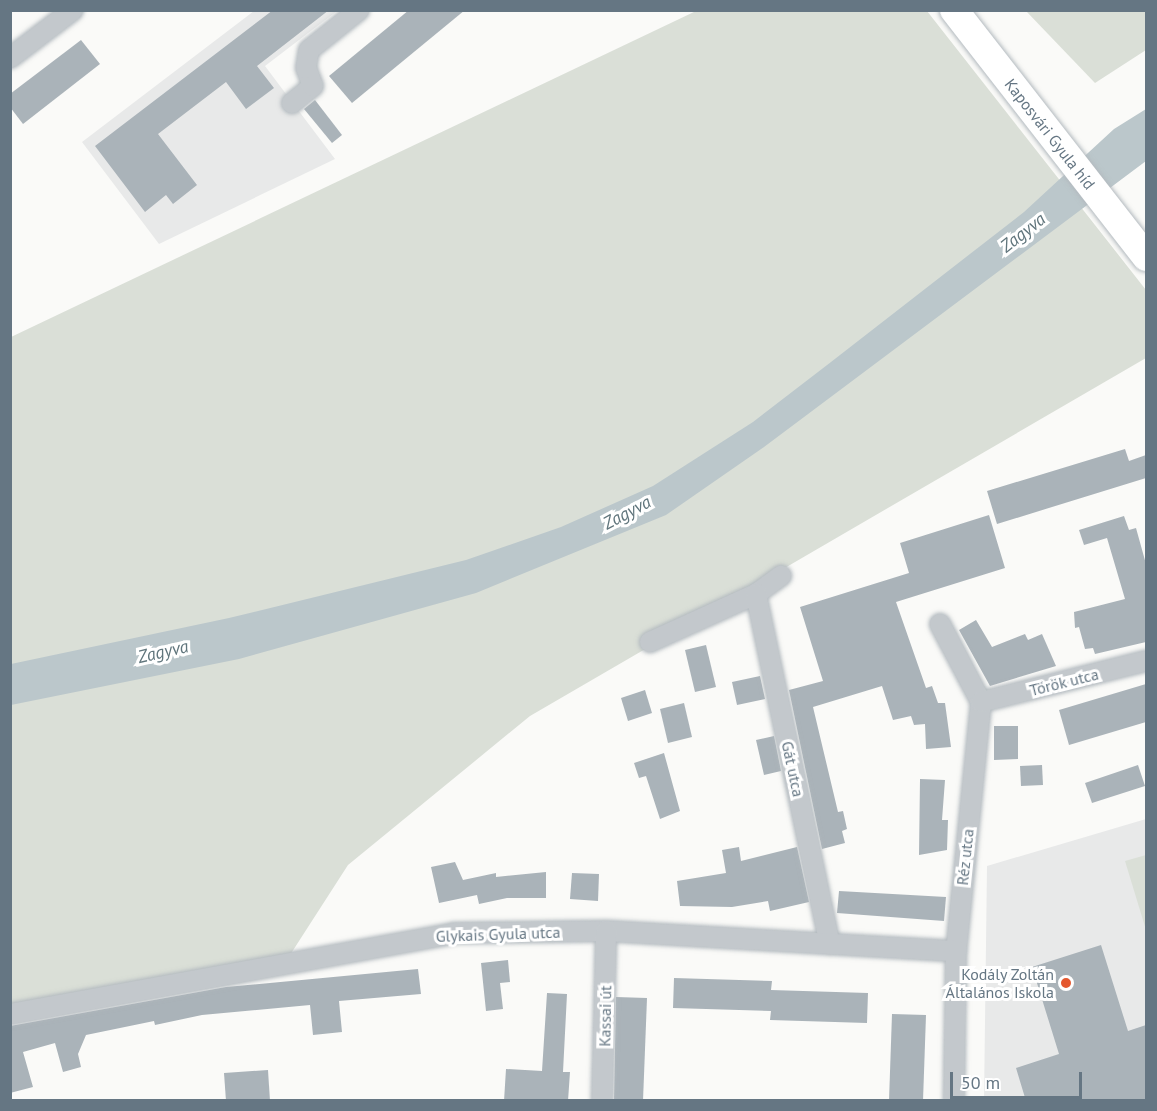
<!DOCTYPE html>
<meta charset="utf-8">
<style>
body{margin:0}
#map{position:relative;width:1157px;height:1111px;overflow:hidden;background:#fafaf8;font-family:"PT Sans",sans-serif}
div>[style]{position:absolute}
.built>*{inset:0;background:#e8e9e9}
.green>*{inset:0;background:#dadfd7}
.water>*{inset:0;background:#bbc7cb}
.building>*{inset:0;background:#aab3b9}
.roads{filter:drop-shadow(0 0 2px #b3babf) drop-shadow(0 0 2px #b3babf)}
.street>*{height:20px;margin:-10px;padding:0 10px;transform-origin:10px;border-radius:10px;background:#c3c8cc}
.secondary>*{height:28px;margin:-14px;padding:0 14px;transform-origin:14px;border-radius:14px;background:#fff}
.dots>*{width:16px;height:16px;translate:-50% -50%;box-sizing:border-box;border:3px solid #fff;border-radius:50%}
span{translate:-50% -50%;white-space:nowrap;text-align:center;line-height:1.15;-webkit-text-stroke:6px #fff;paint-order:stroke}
.street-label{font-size:16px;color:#657683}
.poi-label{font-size:16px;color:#657683}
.right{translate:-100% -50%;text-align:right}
.water-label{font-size:18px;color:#60757c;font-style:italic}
.frame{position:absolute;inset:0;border:12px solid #657683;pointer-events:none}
.scale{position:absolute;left:950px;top:1072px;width:132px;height:27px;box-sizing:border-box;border:3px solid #657683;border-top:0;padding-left:8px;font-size:18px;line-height:21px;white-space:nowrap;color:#657683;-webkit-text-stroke:4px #fff;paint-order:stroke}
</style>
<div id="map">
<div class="built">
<div style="clip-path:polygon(254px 11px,337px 11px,265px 66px,335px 159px,159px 244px,82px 142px)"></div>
<div style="clip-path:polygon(1146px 819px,1146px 1100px,984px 1100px,987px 866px)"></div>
</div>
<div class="green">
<div style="clip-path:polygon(696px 11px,927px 11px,1146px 290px,1146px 358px,530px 716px,348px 865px,290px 955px,11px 1018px,11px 337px)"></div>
<div style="clip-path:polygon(1026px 11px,1146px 11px,1146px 50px,1095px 83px)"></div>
<div style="clip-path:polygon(1146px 855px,1146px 930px,1125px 861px)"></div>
</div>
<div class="water">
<div style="clip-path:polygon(1146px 109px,1146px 161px,764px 447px,666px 515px,476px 593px,239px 659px,11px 705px,11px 664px,229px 618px,466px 560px,561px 527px,653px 486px,753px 422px,831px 362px,1024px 212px,1114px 129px)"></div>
</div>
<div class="building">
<div style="clip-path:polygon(273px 10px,329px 10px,257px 66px,274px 88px,246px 109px,226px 82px,158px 134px,197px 185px,173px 204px,166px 195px,145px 212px,95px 146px)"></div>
<div style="clip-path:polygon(409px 10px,465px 10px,352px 103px,329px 76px)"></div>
<div style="clip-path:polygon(81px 40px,100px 64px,23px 124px,10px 107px,10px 94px)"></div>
<div style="clip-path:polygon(315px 100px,342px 135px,332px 143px,304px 109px)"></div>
<div style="clip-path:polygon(1125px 449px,1129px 461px,1146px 455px,1146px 478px,997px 524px,987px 491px)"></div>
<div style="clip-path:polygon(989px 515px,1005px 568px,896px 602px,926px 688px,932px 686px,938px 703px,945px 703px,951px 747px,926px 749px,925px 724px,914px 725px,911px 716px,893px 720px,882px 686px,813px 707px,838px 812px,843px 811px,847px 829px,842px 831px,845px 843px,822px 849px,789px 690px,823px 681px,800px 607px,909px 573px,900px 543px)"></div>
<div style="clip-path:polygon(1124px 516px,1129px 530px,1136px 528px,1146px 564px,1146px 642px,1095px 654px,1093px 648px,1085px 649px,1079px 627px,1075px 628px,1074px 612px,1125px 599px,1107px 538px,1084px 545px,1079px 530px)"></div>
<div style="clip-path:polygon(976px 620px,992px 647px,1025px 634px,1028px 640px,1042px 634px,1056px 666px,990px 686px,959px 630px)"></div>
<div style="clip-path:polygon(706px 645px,716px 687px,695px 692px,685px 650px)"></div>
<div style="clip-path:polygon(760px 676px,765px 699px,737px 705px,732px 682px)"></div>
<div style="clip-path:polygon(1146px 684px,1146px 722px,1069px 745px,1059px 710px)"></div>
<div style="clip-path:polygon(645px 690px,652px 713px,628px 721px,621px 698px)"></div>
<div style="clip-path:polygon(684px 703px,692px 737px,668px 743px,660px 709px)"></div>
<div style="clip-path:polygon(994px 726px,1018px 726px,1018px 759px,994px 760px)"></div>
<div style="clip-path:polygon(774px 736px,781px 771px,764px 775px,756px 740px)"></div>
<div style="clip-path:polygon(664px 753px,680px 811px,660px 819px,646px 776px,639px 778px,634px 763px)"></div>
<div style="clip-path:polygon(1042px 765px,1043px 785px,1021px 786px,1020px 766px)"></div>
<div style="clip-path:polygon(1138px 765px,1145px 786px,1092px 803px,1085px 783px)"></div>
<div style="clip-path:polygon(920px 779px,945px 780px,942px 820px,948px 820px,947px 850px,919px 855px)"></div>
<div style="clip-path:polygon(739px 847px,741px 861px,797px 847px,809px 902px,770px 911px,768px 901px,732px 907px,680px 906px,677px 881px,726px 873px,722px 850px)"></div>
<div style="clip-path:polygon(455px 862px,463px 880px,496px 873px,496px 877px,546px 872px,546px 898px,507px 898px,479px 904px,477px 895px,439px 903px,431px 867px)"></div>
<div style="clip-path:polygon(572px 873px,599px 874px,598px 901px,570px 899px)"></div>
<div style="clip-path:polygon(839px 891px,946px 897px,944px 921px,837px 913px)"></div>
<div style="clip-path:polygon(1101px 945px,1128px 1031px,1146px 1025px,1146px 1101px,1026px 1101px,1016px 1068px,1059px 1054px,1032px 967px)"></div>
<div style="clip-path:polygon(508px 960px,510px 982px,500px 983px,503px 1009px,486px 1011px,481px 963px)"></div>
<div style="clip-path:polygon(418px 969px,421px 994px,339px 1001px,342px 1032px,313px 1035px,310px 1005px,202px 1015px,155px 1025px,154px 1021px,86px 1035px,78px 1054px,81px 1067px,63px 1072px,55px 1043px,23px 1052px,33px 1087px,10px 1093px,10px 1026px,226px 987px)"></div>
<div style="clip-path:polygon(674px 978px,772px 981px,771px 990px,868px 993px,867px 1023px,770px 1020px,771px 1011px,673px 1008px)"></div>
<div style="clip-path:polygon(547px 993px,567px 994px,563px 1072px,570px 1072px,568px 1101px,504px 1101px,506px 1069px,542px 1071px)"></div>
<div style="clip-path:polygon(616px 997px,647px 998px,643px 1101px,614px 1101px)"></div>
<div style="clip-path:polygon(892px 1014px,926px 1015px,923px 1101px,889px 1101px)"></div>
<div style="clip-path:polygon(268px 1070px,270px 1101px,226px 1101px,224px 1073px)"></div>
</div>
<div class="roads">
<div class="street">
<div style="left:10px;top:58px;width:79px;rotate:-37.3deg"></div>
<div style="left:292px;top:103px;width:27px;rotate:-39deg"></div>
<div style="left:313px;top:86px;width:19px;rotate:-111deg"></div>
<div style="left:306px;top:68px;width:18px;rotate:-81deg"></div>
<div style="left:309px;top:50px;width:64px;rotate:-38.7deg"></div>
<div style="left:756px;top:594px;width:31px;rotate:-36deg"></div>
<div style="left:940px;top:624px;width:88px;rotate:62.3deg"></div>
<div style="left:981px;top:702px;width:250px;rotate:95.7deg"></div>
<div style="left:956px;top:951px;width:149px;rotate:90.8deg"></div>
<div style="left:650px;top:642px;width:116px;rotate:-24.4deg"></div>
<div style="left:756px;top:594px;width:358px;rotate:78.1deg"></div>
<div style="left:981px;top:702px;width:170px;rotate:-14deg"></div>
<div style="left:10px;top:1014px;width:451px;rotate:-10.3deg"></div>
<div style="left:454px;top:933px;width:152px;rotate:-0.8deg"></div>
<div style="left:606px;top:931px;width:351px;rotate:3.3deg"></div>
<div style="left:602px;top:1100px;width:169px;rotate:-88.6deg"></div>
</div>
<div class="secondary">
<div style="left:954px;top:10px;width:313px;rotate:52.1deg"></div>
</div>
</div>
<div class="dots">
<div style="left:1066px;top:983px;background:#e4572e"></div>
</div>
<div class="street-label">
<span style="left:1050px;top:134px;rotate:52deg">Kaposvári Gyula híd</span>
<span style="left:1064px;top:682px;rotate:-14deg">Török utca</span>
<span style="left:793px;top:769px;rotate:78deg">Gát utca</span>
<span style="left:965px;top:857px;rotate:-84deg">Réz utca</span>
<span style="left:498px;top:934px;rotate:-2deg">Glykais Gyula utca</span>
<span style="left:605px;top:1016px;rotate:-89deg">Kassai út</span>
</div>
<div class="poi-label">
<span class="right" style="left:1054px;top:983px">Kodály Zoltán<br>Általános Iskola</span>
</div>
<div class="water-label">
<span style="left:1023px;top:233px;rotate:-38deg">Zagyva</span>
<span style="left:627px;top:513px;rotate:-28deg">Zagyva</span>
<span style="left:163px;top:652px;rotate:-13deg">Zagyva</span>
</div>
<div class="frame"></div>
<div class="scale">50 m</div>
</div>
